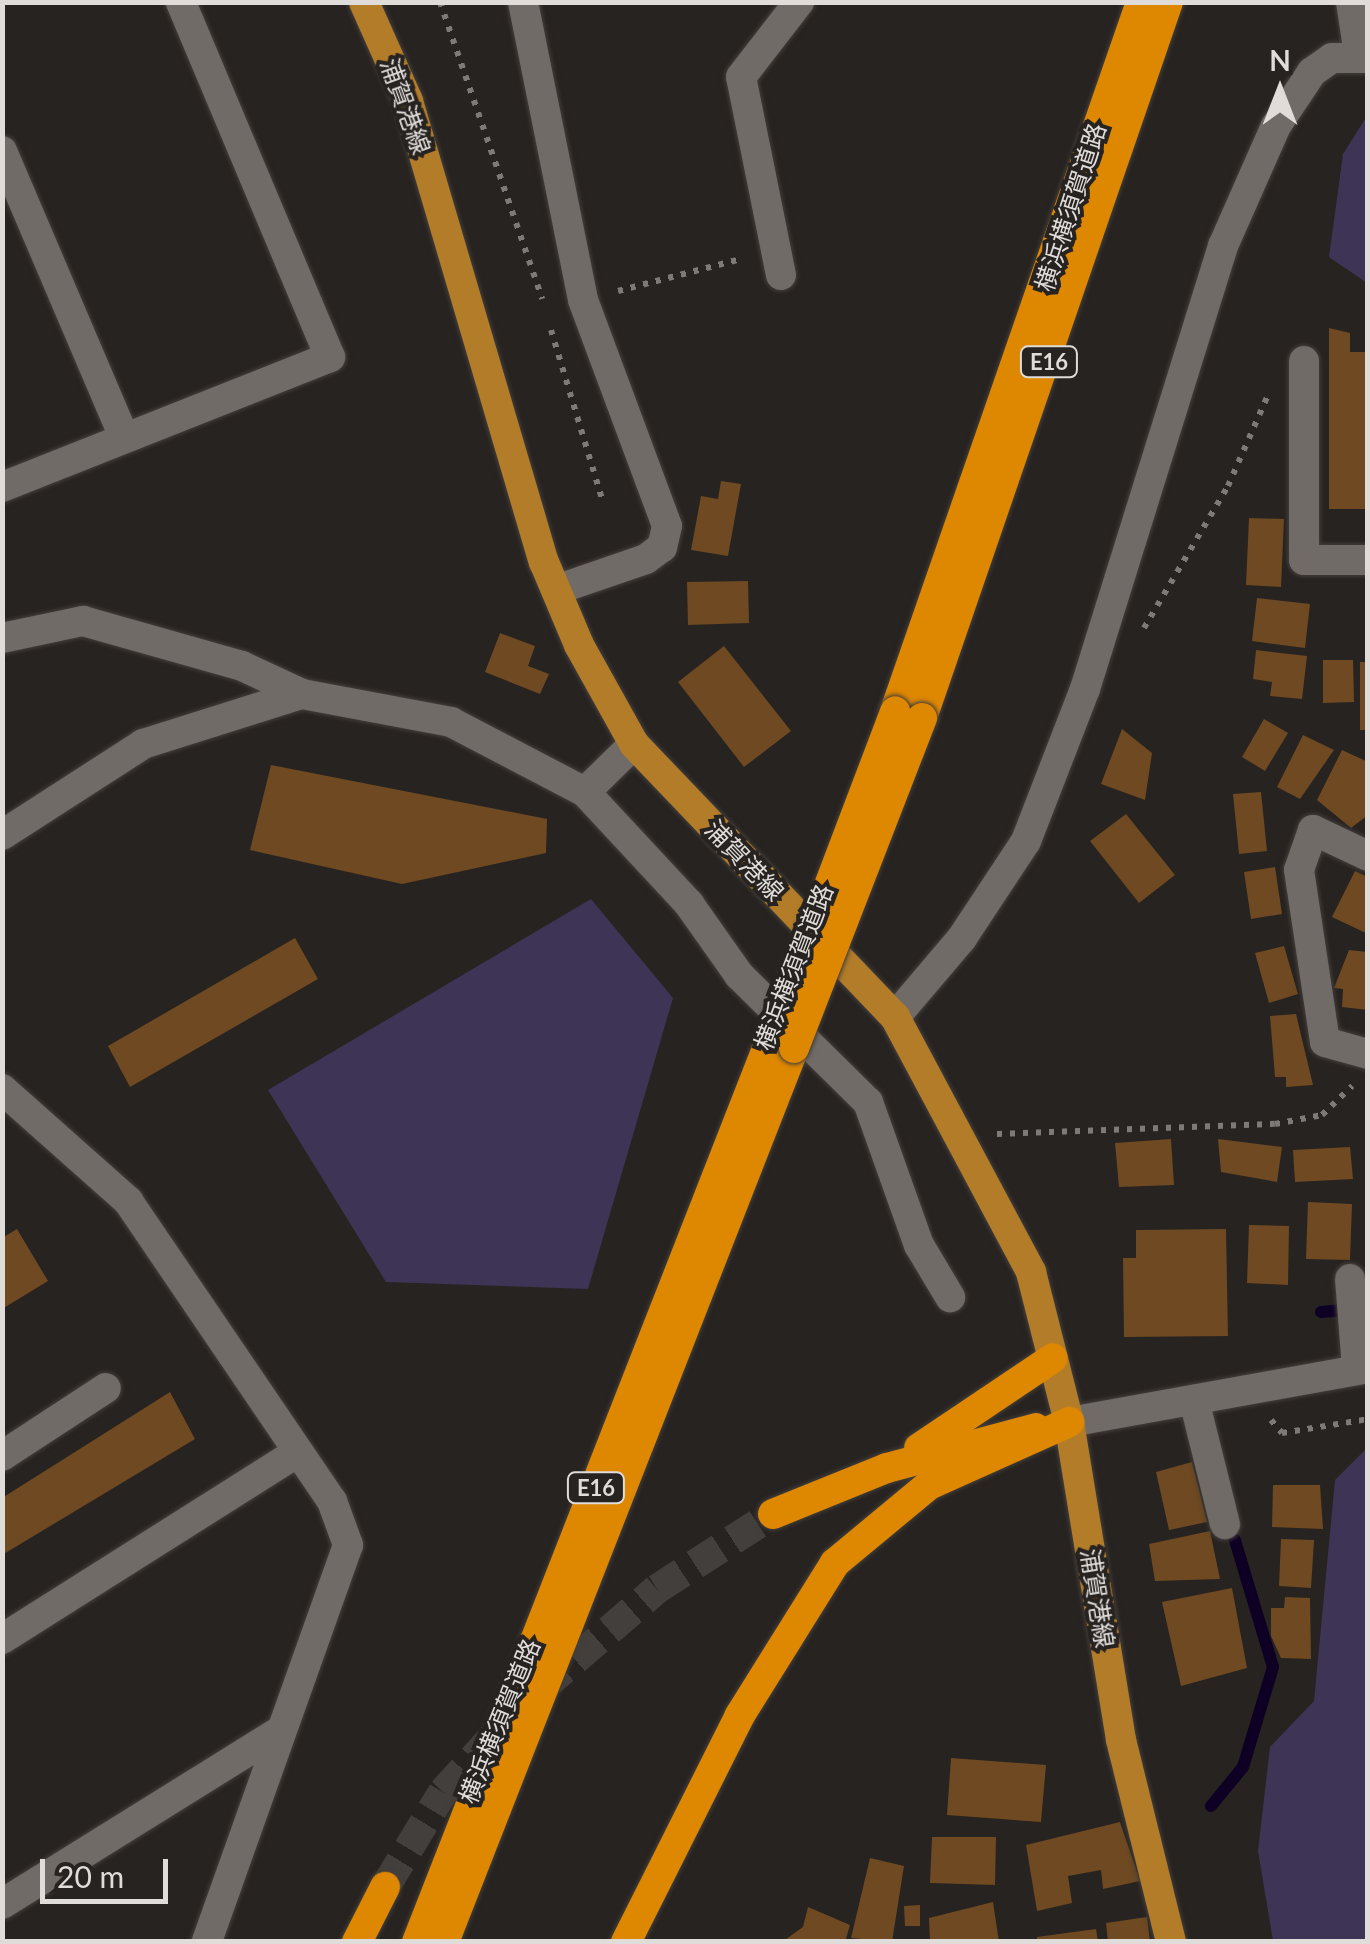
<!DOCTYPE html>
<meta charset="utf-8">
<style>
body{margin:0}
#map{position:relative;width:1370px;height:1944px;overflow:hidden;background:#272320;font-family:Lato,"Noto Sans JP",sans-serif}
div>[style]{position:absolute}
.green>*{inset:0;background:#3e3455}
.stream>*{height:12px;margin:-6px;padding:0 6px;transform-origin:6px;border-radius:6px;background:#0e0024}
.building>*{inset:0;background:#6e4921}
.highway-tunnel>*{height:30px;margin-top:-15px;transform-origin:0;background:repeating-linear-gradient(90deg,#433f3c 0 30px,transparent 0 45px)}
.path>*{height:6px;margin-top:-3px;transform-origin:0;background:repeating-linear-gradient(90deg,#7e7a78 0 5px,transparent 0 13px)}
.roads{filter:drop-shadow(0 0 2px #423e3b) drop-shadow(0 0 2px #423e3b)}
.minor>*{height:30px;margin:-15px;padding:0 15px;transform-origin:15px;border-radius:15px;background:#706b67}
.major>*{height:30px;margin:-15px;padding:0 15px;transform-origin:15px;border-radius:15px;background:#b27c29}
.highway>*{height:30px;margin:-15px;padding:0 15px;transform-origin:15px;border-radius:15px;background:#de8700}
.bridges{filter:drop-shadow(0 0 2px #423e3b) drop-shadow(0 0 2px #423e3b)}
.highway-bridge>*{height:30px;margin:-15px;padding:0 15px;transform-origin:15px;border-radius:15px;background:#de8700}
span{translate:-50% -50%;white-space:nowrap;text-align:center;line-height:1.15;-webkit-text-stroke:8px #272320;paint-order:stroke}
.shield-label span{padding:2px 8px;background:#272320;border:2px solid;border-radius:8px;-webkit-text-stroke-width:0}
.shield-label{font-size:22px;color:#dfdcda;font-weight:700}
.street-label{font-size:25px;color:#dfdcda}
.frame{position:absolute;inset:0;border:5px solid #dfdcda;pointer-events:none}
.north{position:absolute;left:1230px;top:40px;width:100px;height:100px;-webkit-text-stroke:8px #272320;paint-order:stroke;rotate:0deg;font-size:28px;font-weight:700;line-height:40px;text-align:center;color:#dfdcda}
.north::after{content:'';display:block;margin:auto;width:35px;height:45px;background:#dfdcda;clip-path:polygon(50% 0,100% 100%,50% 72%,0 100%)}
.scale{position:absolute;left:40px;top:1859px;width:128px;height:45px;box-sizing:border-box;border:5px solid #dfdcda;border-top:0;padding-left:12px;font-size:30px;line-height:35px;white-space:nowrap;color:#dfdcda;-webkit-text-stroke:8px #272320;paint-order:stroke}
</style>
<div id="map">
<div class="green">
<div style="clip-path:polygon(1367px 116px,1368px 283px,1367px 283px,1329px 257px,1343px 154px)"></div>
<div style="clip-path:polygon(591px 899px,673px 998px,588px 1289px,386px 1282px,268px 1090px)"></div>
<div style="clip-path:polygon(1367px 1448px,1367px 1941px,1273px 1941px,1258px 1851px,1270px 1747px,1314px 1701px,1335px 1480px)"></div>
</div>
<div class="stream">
<div style="left:1321px;top:1312px;width:47px;rotate:-4.9deg"></div>
<div style="left:1211px;top:1806px;width:50px;rotate:-50.6deg"></div>
<div style="left:1243px;top:1767px;width:104px;rotate:-73.3deg"></div>
<div style="left:1273px;top:1667px;width:133px;rotate:-106.7deg"></div>
</div>
<div class="building">
<div style="clip-path:polygon(1329px 328px,1350px 333px,1350px 352px,1368px 352px,1368px 509px,1329px 509px)"></div>
<div style="clip-path:polygon(721px 481px,741px 484px,728px 556px,691px 550px,701px 496px,718px 499px)"></div>
<div style="clip-path:polygon(1249px 518px,1284px 519px,1281px 587px,1246px 585px)"></div>
<div style="clip-path:polygon(748px 581px,749px 623px,688px 625px,687px 582px)"></div>
<div style="clip-path:polygon(1257px 598px,1310px 604px,1305px 648px,1252px 641px)"></div>
<div style="clip-path:polygon(500px 633px,535px 646px,528px 666px,549px 674px,540px 694px,485px 672px)"></div>
<div style="clip-path:polygon(724px 646px,791px 731px,744px 767px,678px 682px)"></div>
<div style="clip-path:polygon(1256px 650px,1307px 656px,1302px 699px,1270px 696px,1272px 682px,1253px 679px)"></div>
<div style="clip-path:polygon(1323px 660px,1353px 660px,1354px 702px,1323px 703px)"></div>
<div style="clip-path:polygon(1360px 662px,1368px 662px,1368px 730px,1360px 730px)"></div>
<div style="clip-path:polygon(1264px 719px,1288px 733px,1265px 771px,1242px 757px)"></div>
<div style="clip-path:polygon(1122px 729px,1152px 753px,1145px 800px,1101px 784px)"></div>
<div style="clip-path:polygon(1303px 735px,1334px 750px,1300px 799px,1277px 787px)"></div>
<div style="clip-path:polygon(1342px 750px,1368px 762px,1368px 815px,1351px 828px,1317px 800px)"></div>
<div style="clip-path:polygon(271px 765px,547px 819px,546px 853px,402px 884px,250px 850px)"></div>
<div style="clip-path:polygon(1261px 792px,1267px 851px,1239px 854px,1233px 794px)"></div>
<div style="clip-path:polygon(1126px 814px,1175px 875px,1139px 903px,1090px 841px)"></div>
<div style="clip-path:polygon(1275px 867px,1282px 914px,1251px 919px,1244px 872px)"></div>
<div style="clip-path:polygon(1355px 871px,1368px 877px,1368px 934px,1332px 917px)"></div>
<div style="clip-path:polygon(295px 938px,318px 979px,130px 1087px,108px 1046px)"></div>
<div style="clip-path:polygon(1284px 946px,1298px 994px,1269px 1003px,1255px 953px)"></div>
<div style="clip-path:polygon(1349px 950px,1368px 952px,1368px 1010px,1342px 1007px,1343px 989px,1334px 988px)"></div>
<div style="clip-path:polygon(1296px 1014px,1313px 1085px,1286px 1087px,1286px 1077px,1275px 1077px,1270px 1016px)"></div>
<div style="clip-path:polygon(1171px 1139px,1174px 1185px,1119px 1187px,1115px 1143px)"></div>
<div style="clip-path:polygon(1218px 1139px,1282px 1147px,1277px 1182px,1221px 1172px)"></div>
<div style="clip-path:polygon(1350px 1147px,1353px 1179px,1295px 1182px,1293px 1150px)"></div>
<div style="clip-path:polygon(1308px 1202px,1352px 1204px,1350px 1260px,1306px 1259px)"></div>
<div style="clip-path:polygon(1249px 1225px,1289px 1226px,1288px 1285px,1247px 1283px)"></div>
<div style="clip-path:polygon(17px 1229px,48px 1281px,2px 1309px,2px 1238px)"></div>
<div style="clip-path:polygon(1226px 1229px,1228px 1336px,1124px 1337px,1123px 1258px,1136px 1258px,1136px 1230px)"></div>
<div style="clip-path:polygon(170px 1392px,195px 1439px,2px 1555px,2px 1498px)"></div>
<div style="clip-path:polygon(1192px 1462px,1207px 1522px,1169px 1530px,1156px 1472px)"></div>
<div style="clip-path:polygon(1273px 1485px,1320px 1485px,1323px 1529px,1272px 1527px)"></div>
<div style="clip-path:polygon(1210px 1531px,1220px 1579px,1155px 1581px,1149px 1544px)"></div>
<div style="clip-path:polygon(1281px 1539px,1314px 1540px,1311px 1588px,1279px 1586px)"></div>
<div style="clip-path:polygon(1232px 1588px,1247px 1668px,1181px 1686px,1162px 1602px)"></div>
<div style="clip-path:polygon(1285px 1597px,1310px 1598px,1311px 1659px,1281px 1658px,1271px 1636px,1271px 1608px,1284px 1608px)"></div>
<div style="clip-path:polygon(951px 1758px,1046px 1765px,1041px 1822px,947px 1815px)"></div>
<div style="clip-path:polygon(1120px 1822px,1140px 1881px,1103px 1889px,1101px 1870px,1068px 1876px,1072px 1903px,1037px 1911px,1026px 1845px)"></div>
<div style="clip-path:polygon(932px 1837px,996px 1837px,995px 1885px,930px 1883px)"></div>
<div style="clip-path:polygon(870px 1858px,904px 1866px,892px 1942px,851px 1938px)"></div>
<div style="clip-path:polygon(993px 1902px,999px 1942px,930px 1942px,929px 1918px)"></div>
<div style="clip-path:polygon(920px 1905px,920px 1926px,905px 1926px,904px 1906px)"></div>
<div style="clip-path:polygon(808px 1907px,850px 1925px,845px 1942px,782px 1942px,803px 1927px)"></div>
<div style="clip-path:polygon(1147px 1917px,1150px 1942px,1108px 1942px,1106px 1923px)"></div>
<div style="clip-path:polygon(1096px 1929px,1098px 1942px,1037px 1942px,1037px 1937px)"></div>
</div>
<div class="highway-tunnel">
<div style="left:541px;top:1689px;width:153px;rotate:-40.8deg"></div>
<div style="left:657px;top:1589px;width:138px;rotate:-32.9deg"></div>
<div style="left:385px;top:1887px;width:111px;rotate:-58.6deg"></div>
<div style="left:443px;top:1792px;width:86px;rotate:-47.8deg"></div>
</div>
<div class="path">
<div style="left:440px;top:2px;width:314px;rotate:71deg"></div>
<div style="left:618px;top:291px;width:127px;rotate:-14.6deg"></div>
<div style="left:551px;top:330px;width:177px;rotate:73.2deg"></div>
<div style="left:1144px;top:628px;width:165px;rotate:-59.4deg"></div>
<div style="left:1228px;top:486px;width:97px;rotate:-66.3deg"></div>
<div style="left:997px;top:1134px;width:278px;rotate:-2.1deg"></div>
<div style="left:1275px;top:1124px;width:48px;rotate:-10.8deg"></div>
<div style="left:1322px;top:1115px;width:42px;rotate:-44deg"></div>
<div style="left:1271px;top:1420px;width:17px;rotate:50deg"></div>
<div style="left:1282px;top:1433px;width:87px;rotate:-9.2deg"></div>
</div>
<div class="roads">
<div class="minor">
<div style="left:523px;top:2px;width:304px;rotate:78.6deg"></div>
<div style="left:583px;top:300px;width:241px;rotate:69.6deg"></div>
<div style="left:667px;top:526px;width:22px;rotate:103deg"></div>
<div style="left:662px;top:547px;width:20px;rotate:143deg"></div>
<div style="left:646px;top:559px;width:95px;rotate:161deg"></div>
<div style="left:1351px;top:2px;width:53px;rotate:81.3deg"></div>
<div style="left:2px;top:151px;width:311px;rotate:66.9deg"></div>
<div style="left:781px;top:275px;width:202px;rotate:-101.4deg"></div>
<div style="left:741px;top:77px;width:95px;rotate:-52.3deg"></div>
<div style="left:1304px;top:361px;width:199px;rotate:90deg"></div>
<div style="left:1304px;top:560px;width:64px"></div>
<div style="left:2px;top:487px;width:353px;rotate:-21.6deg"></div>
<div style="left:330px;top:357px;width:385px;rotate:-112.8deg"></div>
<div style="left:2px;top:638px;width:83px;rotate:-11.9deg"></div>
<div style="left:83px;top:621px;width:165px;rotate:15.8deg"></div>
<div style="left:242px;top:666px;width:66px;rotate:25deg"></div>
<div style="left:585px;top:792px;width:153px;rotate:47.1deg"></div>
<div style="left:689px;top:904px;width:87px;rotate:54.8deg"></div>
<div style="left:739px;top:975px;width:181px;rotate:44.6deg"></div>
<div style="left:868px;top:1102px;width:152px;rotate:70.4deg"></div>
<div style="left:919px;top:1245px;width:61px;rotate:59.2deg"></div>
<div style="left:2px;top:835px;width:168px;rotate:-32.8deg"></div>
<div style="left:143px;top:744px;width:167px;rotate:-17.5deg"></div>
<div style="left:302px;top:694px;width:152px;rotate:10.6deg"></div>
<div style="left:451px;top:722px;width:151px;rotate:27.6deg"></div>
<div style="left:585px;top:792px;width:69px;rotate:-44.4deg"></div>
<div style="left:1368px;top:856px;width:61px;rotate:-154.7deg"></div>
<div style="left:1313px;top:830px;width:42px;rotate:109.3deg"></div>
<div style="left:1299px;top:870px;width:174px;rotate:81.4deg"></div>
<div style="left:1325px;top:1042px;width:45px;rotate:15.6deg"></div>
<div style="left:895px;top:1017px;width:104px;rotate:-49.7deg"></div>
<div style="left:962px;top:938px;width:116px;rotate:-56.6deg"></div>
<div style="left:1026px;top:841px;width:163px;rotate:-68.8deg"></div>
<div style="left:1085px;top:689px;width:464px;rotate:-72.7deg"></div>
<div style="left:1223px;top:246px;width:131px;rotate:-66.2deg"></div>
<div style="left:1276px;top:126px;width:65px;rotate:-56.3deg"></div>
<div style="left:1312px;top:72px;width:24px;rotate:-35deg"></div>
<div style="left:1332px;top:58px;width:36px"></div>
<div style="left:2px;top:1089px;width:169px;rotate:41.6deg"></div>
<div style="left:128px;top:1201px;width:363px;rotate:55.8deg"></div>
<div style="left:332px;top:1501px;width:47px;rotate:70deg"></div>
<div style="left:348px;top:1545px;width:421px;rotate:109.6deg"></div>
<div style="left:1350px;top:1279px;width:89px;rotate:85.5deg"></div>
<div style="left:1194px;top:1400px;width:128px;rotate:76deg"></div>
<div style="left:1069px;top:1422px;width:304px;rotate:-10.2deg"></div>
<div style="left:2px;top:1456px;width:124px;rotate:-33.2deg"></div>
<div style="left:2px;top:1639px;width:350px;rotate:-32.3deg"></div>
<div style="left:2px;top:1904px;width:322px;rotate:-31.9deg"></div>
</div>
<div class="major">
<div style="left:364px;top:2px;width:108px;rotate:66deg"></div>
<div style="left:408px;top:101px;width:481px;rotate:73.6deg"></div>
<div style="left:544px;top:562px;width:90px;rotate:67.1deg"></div>
<div style="left:579px;top:645px;width:113px;rotate:60.9deg"></div>
<div style="left:634px;top:744px;width:378px;rotate:46.3deg"></div>
<div style="left:895px;top:1017px;width:289px;rotate:61.9deg"></div>
<div style="left:1031px;top:1272px;width:155px;rotate:75.8deg"></div>
<div style="left:1069px;top:1422px;width:322px;rotate:80.7deg"></div>
<div style="left:1121px;top:1740px;width:208px;rotate:76.1deg"></div>
</div>
<div class="highway">
<div style="left:895px;top:711px;width:750px;rotate:-70.86deg"></div>
<div style="left:922px;top:718px;width:757px;rotate:-71.04deg"></div>
<div style="left:919px;top:1448px;width:161px;rotate:-33.9deg"></div>
<div style="left:773px;top:1514px;width:123px;rotate:-22deg"></div>
<div style="left:887px;top:1468px;width:154px;rotate:-15deg"></div>
<div style="left:357px;top:1942px;width:62px;rotate:-63deg"></div>
<div style="left:417px;top:1942px;width:976px;rotate:-68.61deg"></div>
<div style="left:444px;top:1942px;width:960px;rotate:-68.62deg"></div>
<div style="left:626px;top:1942px;width:254px;rotate:-63.3deg"></div>
<div style="left:740px;top:1715px;width:179px;rotate:-58deg"></div>
<div style="left:835px;top:1563px;width:122px;rotate:-39.7deg"></div>
<div style="left:929px;top:1485px;width:154px;rotate:-24.2deg"></div>
</div>
</div>
<div class="bridges">
<div class="highway-bridge">
<div style="left:773px;top:1033px;width:344px;rotate:-69.2deg"></div>
<div style="left:794px;top:1048px;width:354px;rotate:-68.8deg"></div>
</div>
</div>
<div class="shield-label">
<span style="left:1049px;top:362px">E16</span>
<span style="left:596px;top:1488px">E16</span>
</div>
<div class="street-label">
<span style="left:406px;top:106px;rotate:70deg">浦賀港線</span>
<span style="left:1070px;top:207px;rotate:-72deg">横浜横須賀道路</span>
<span style="left:745px;top:860px;rotate:46deg">浦賀港線</span>
<span style="left:793px;top:967px;rotate:-69deg">横浜横須賀道路</span>
<span style="left:1098px;top:1598px;rotate:81deg">浦賀港線</span>
<span style="left:499px;top:1721px;rotate:-68deg">横浜横須賀道路</span>
</div>
<div class="frame"></div>
<div class="north">N</div>
<div class="scale">20 m</div>
</div>
